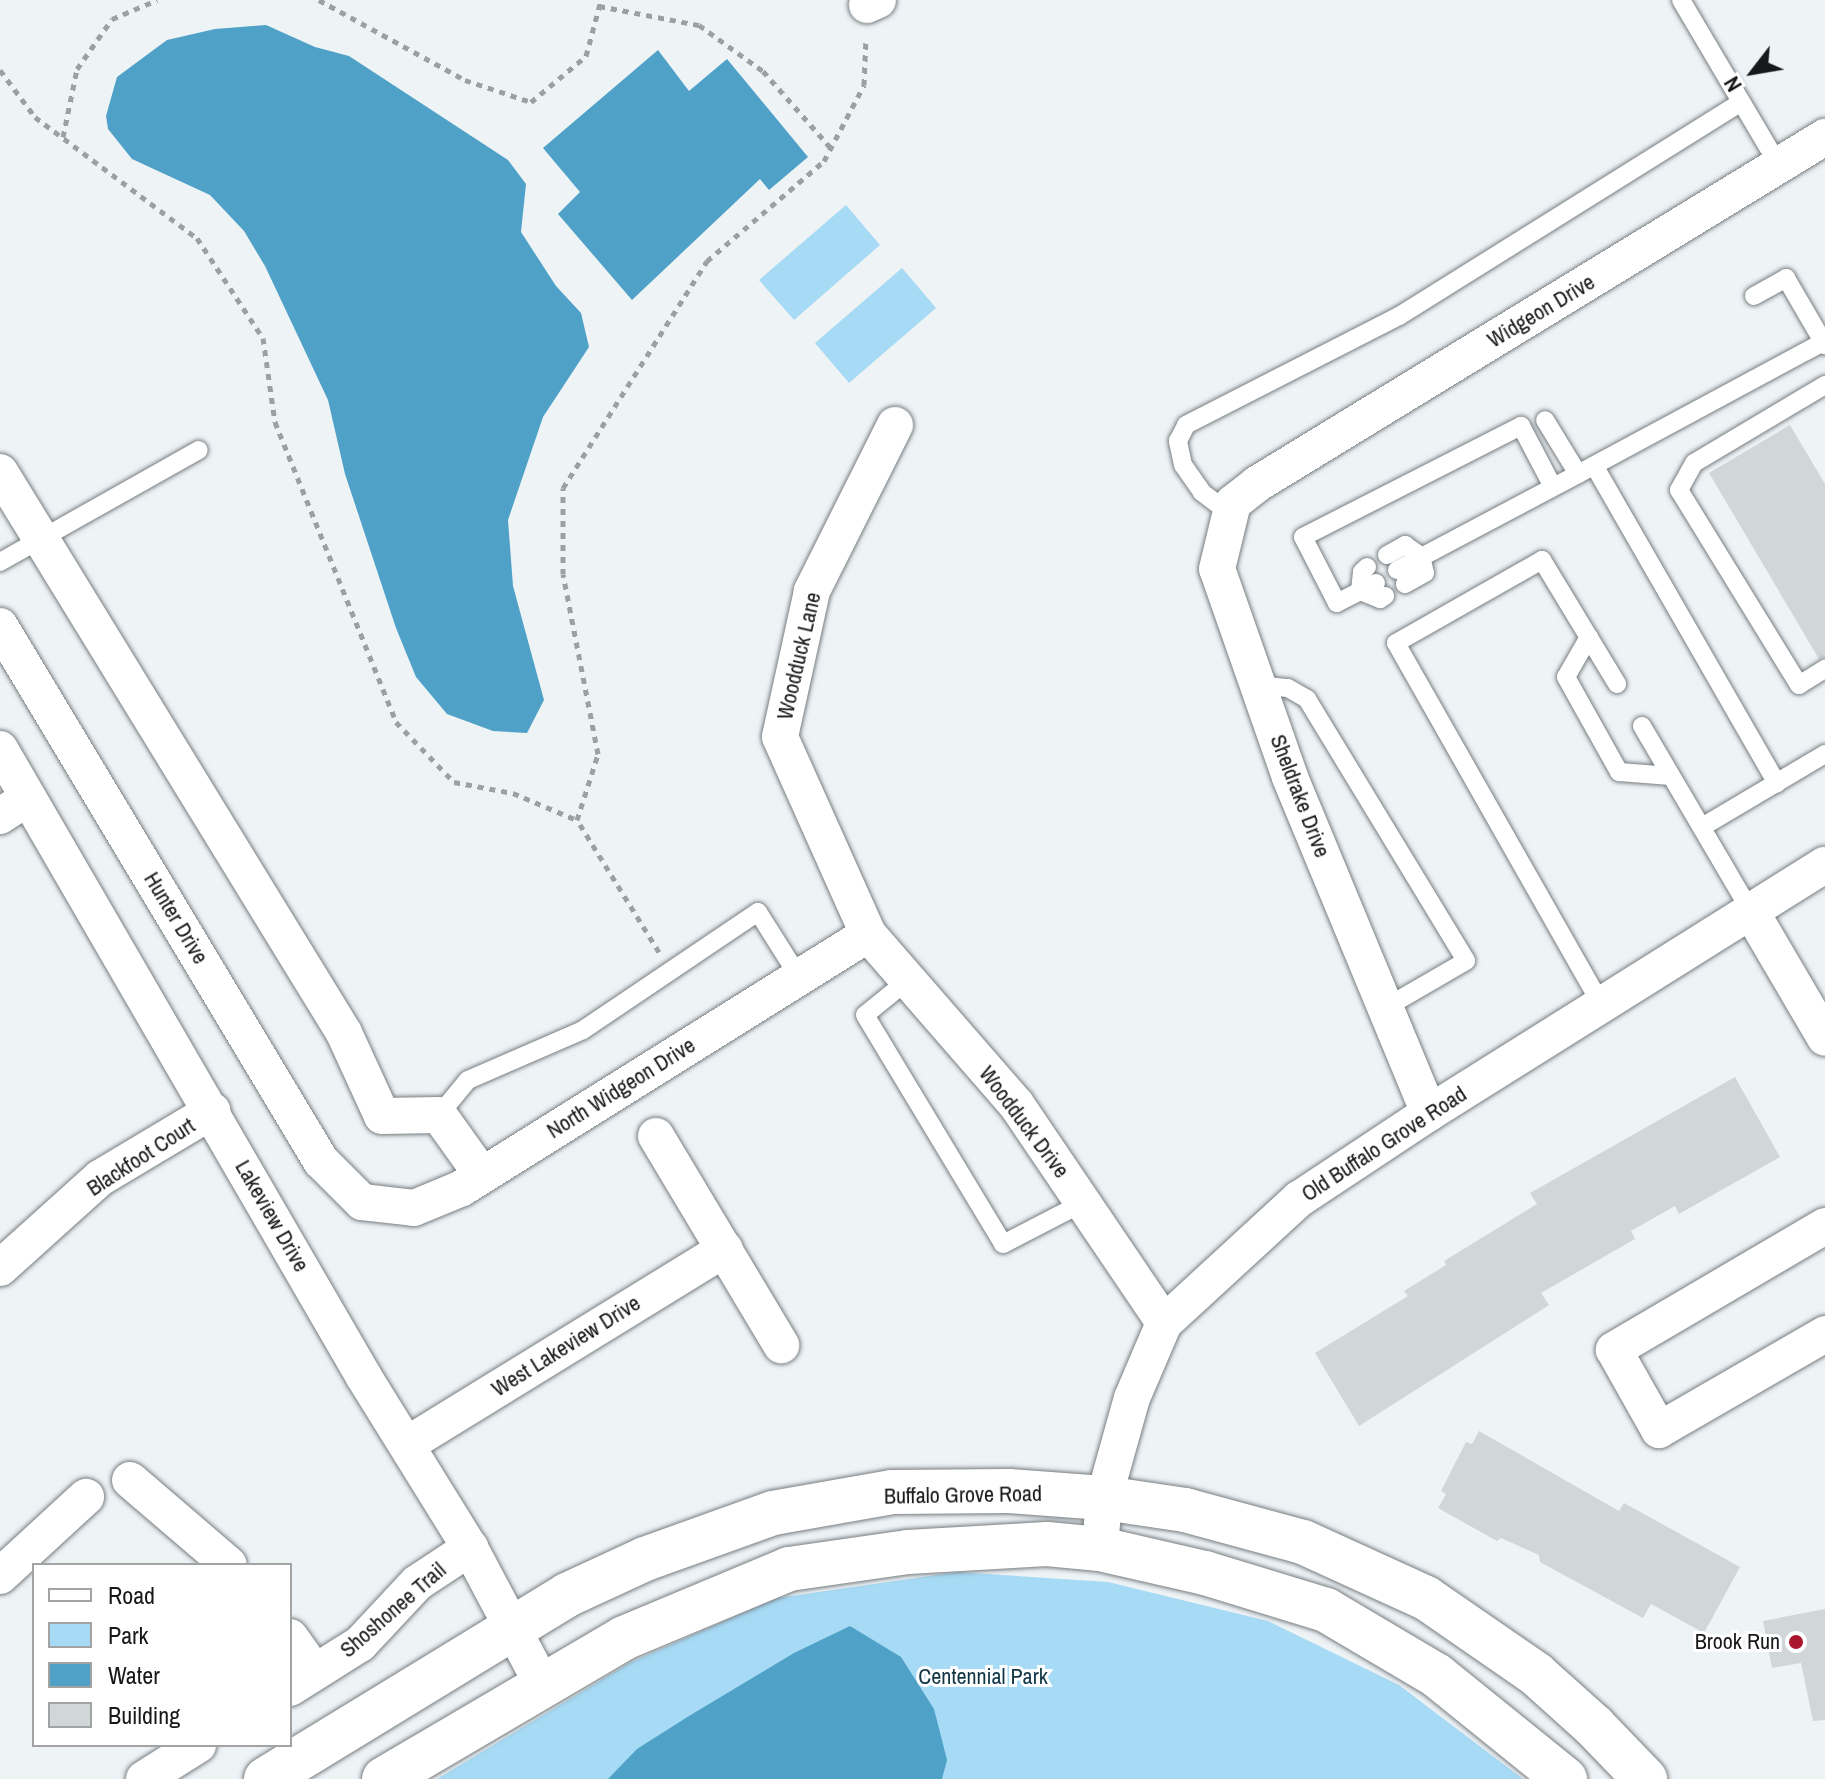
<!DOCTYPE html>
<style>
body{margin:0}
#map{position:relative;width:1825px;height:1779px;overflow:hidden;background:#eef3f6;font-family:"Archivo Narrow",sans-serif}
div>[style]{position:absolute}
.green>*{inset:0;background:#a7daf4}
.water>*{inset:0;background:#4fa1c7}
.building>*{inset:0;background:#d1d6d9}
.path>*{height:5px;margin-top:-2.5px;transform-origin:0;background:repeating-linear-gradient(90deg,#9ca0a3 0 6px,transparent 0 12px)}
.roads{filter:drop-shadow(0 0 2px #787d80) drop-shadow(0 0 2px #787d80)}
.service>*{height:18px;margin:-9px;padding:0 9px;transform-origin:9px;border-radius:9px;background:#fff}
.minor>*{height:36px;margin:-18px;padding:0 18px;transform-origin:18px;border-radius:18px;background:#fff}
.secondary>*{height:44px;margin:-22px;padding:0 22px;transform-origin:22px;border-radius:22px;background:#fff}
.dots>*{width:22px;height:22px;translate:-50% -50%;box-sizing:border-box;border:4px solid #fff;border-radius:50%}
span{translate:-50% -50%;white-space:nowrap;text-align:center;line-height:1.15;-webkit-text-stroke:6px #fff;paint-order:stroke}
.street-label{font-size:22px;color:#17181a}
.poi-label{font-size:22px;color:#17181a}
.right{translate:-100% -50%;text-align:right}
.park-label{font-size:22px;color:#103646}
.legend{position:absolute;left:32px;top:1563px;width:260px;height:184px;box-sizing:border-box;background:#fff;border:2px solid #a2a3a3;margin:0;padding:10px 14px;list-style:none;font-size:24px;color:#17181a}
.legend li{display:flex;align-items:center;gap:16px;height:40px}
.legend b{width:40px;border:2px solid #a2a3a3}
.north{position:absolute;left:1713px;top:32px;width:80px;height:80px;-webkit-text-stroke:6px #fff;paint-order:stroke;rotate:239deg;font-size:22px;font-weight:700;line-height:32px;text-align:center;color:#17181a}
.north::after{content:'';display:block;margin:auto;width:28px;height:36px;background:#17181a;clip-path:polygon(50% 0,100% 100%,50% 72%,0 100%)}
</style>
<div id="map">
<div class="green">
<div style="clip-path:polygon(846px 205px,880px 245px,794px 320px,759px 280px)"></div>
<div style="clip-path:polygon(902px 268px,936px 308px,849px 383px,815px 343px)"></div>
<div style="clip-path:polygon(957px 1572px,1108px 1582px,1268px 1621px,1399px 1685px,1523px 1779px,437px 1779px,631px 1662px,777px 1598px)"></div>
</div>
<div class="water">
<div style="clip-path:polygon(266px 25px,315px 47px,349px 56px,508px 160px,526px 184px,521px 232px,556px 286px,581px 313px,589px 347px,543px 417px,508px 520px,513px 586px,544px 700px,527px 733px,493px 731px,447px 714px,416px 677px,396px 628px,345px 474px,328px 400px,265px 266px,244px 231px,210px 195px,132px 159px,108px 129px,106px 116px,117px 77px,167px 40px,215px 29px)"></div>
<div style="clip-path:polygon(658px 50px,689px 91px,727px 59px,808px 157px,769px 190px,760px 179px,632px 300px,558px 214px,580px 192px,543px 148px)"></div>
<div style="clip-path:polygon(850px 1626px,901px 1657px,934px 1709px,947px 1760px,942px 1779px,608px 1779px,637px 1749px,689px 1716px,794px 1653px)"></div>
</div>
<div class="building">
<div style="clip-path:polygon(1790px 425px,1825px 484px,1825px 657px,1819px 659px,1709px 473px)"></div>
<div style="clip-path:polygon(1735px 1077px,1780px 1157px,1679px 1214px,1675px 1206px,1631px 1231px,1635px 1239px,1541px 1293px,1549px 1305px,1359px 1426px,1315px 1353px,1408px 1296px,1404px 1291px,1446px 1265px,1444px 1261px,1537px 1204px,1530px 1193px)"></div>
<div style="clip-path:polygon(1479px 1431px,1619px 1511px,1624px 1503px,1740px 1567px,1704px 1633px,1651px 1604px,1643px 1618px,1540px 1562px,1539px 1555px,1501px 1538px,1497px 1541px,1438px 1508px,1446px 1494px,1441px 1491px,1466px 1442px,1472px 1444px)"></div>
<div style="clip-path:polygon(1825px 1609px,1825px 1720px,1813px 1721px,1801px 1663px,1772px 1668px,1763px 1621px)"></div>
</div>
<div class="path">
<div style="left:319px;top:0;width:166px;rotate:28.7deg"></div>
<div style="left:465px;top:80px;width:70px;rotate:18.4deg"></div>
<div style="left:531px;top:102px;width:72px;rotate:-39.9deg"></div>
<div style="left:586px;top:56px;width:58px;rotate:-75deg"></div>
<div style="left:599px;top:6px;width:102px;rotate:10.8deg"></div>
<div style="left:699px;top:25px;width:79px;rotate:35.7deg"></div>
<div style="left:763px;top:71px;width:103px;rotate:48.6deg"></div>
<div style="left:0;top:70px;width:59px;rotate:53.3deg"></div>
<div style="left:35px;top:117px;width:202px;rotate:36.8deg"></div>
<div style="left:197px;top:238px;width:120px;rotate:56.6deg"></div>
<div style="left:263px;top:338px;width:85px;rotate:81.9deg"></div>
<div style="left:275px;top:422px;width:323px;rotate:68deg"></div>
<div style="left:396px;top:722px;width:83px;rotate:46deg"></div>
<div style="left:454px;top:782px;width:60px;rotate:10.6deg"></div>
<div style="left:513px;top:793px;width:69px;rotate:22.9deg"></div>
<div style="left:63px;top:137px;width:69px;rotate:-78.4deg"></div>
<div style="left:77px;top:69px;width:61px;rotate:-55deg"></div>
<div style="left:112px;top:19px;width:49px;rotate:-22.9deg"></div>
<div style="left:659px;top:952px;width:155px;rotate:-121.8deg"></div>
<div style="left:577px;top:820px;width:69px;rotate:-72.3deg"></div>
<div style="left:598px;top:754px;width:183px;rotate:-101deg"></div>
<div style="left:563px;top:574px;width:86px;rotate:-90deg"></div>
<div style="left:563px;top:488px;width:269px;rotate:-57.6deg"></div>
<div style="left:707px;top:261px;width:154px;rotate:-40.5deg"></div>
<div style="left:824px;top:161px;width:86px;rotate:-62.2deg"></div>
<div style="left:864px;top:85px;width:47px;rotate:-87.6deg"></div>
</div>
<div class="roads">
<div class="service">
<div style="left:1681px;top:0;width:193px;rotate:59.4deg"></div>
<div style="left:1754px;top:296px;width:37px;rotate:-29deg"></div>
<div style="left:1786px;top:278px;width:78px;rotate:59.8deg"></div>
<div style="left:1825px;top:385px;width:152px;rotate:149.2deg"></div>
<div style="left:1694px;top:463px;width:31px;rotate:119deg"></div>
<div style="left:1679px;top:490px;width:229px;rotate:58.4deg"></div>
<div style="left:1799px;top:685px;width:31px;rotate:-32deg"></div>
<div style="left:1595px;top:467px;width:365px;rotate:60.1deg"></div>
<div style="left:1578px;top:474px;width:281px;rotate:-28.3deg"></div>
<div style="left:1232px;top:515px;width:38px;rotate:-143deg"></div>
<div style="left:1202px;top:492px;width:33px;rotate:-125deg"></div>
<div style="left:1183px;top:465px;width:25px;rotate:-102deg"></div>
<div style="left:1178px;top:441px;width:18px;rotate:-63deg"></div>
<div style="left:1186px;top:425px;width:239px;rotate:-27.1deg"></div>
<div style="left:1399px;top:316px;width:403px;rotate:-32deg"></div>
<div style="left:1387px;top:555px;width:21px;rotate:-29deg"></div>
<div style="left:1405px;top:545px;width:19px;rotate:35deg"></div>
<div style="left:1421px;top:556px;width:17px;rotate:77deg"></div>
<div style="left:1425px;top:573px;width:23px;rotate:151deg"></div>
<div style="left:0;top:562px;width:228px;rotate:-29.4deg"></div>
<div style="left:1367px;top:567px;width:7px;rotate:135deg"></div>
<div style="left:1362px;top:572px;width:19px;rotate:96deg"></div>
<div style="left:1360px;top:591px;width:22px;rotate:22deg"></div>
<div style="left:1380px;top:599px;width:6px;rotate:-31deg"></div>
<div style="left:1397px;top:570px;width:205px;rotate:-27.9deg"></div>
<div style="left:1578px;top:474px;width:63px;rotate:-121.4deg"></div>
<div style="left:1376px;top:583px;width:44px;rotate:152.9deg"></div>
<div style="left:1337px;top:603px;width:74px;rotate:-117.3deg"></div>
<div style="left:1303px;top:537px;width:245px;rotate:-27deg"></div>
<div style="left:1521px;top:426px;width:67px;rotate:62.3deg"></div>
<div style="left:1589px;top:637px;width:46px;rotate:119.9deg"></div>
<div style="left:1566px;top:677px;width:109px;rotate:60.8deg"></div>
<div style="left:1619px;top:772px;width:52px;rotate:4.4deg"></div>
<div style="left:1258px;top:685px;width:30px;rotate:6deg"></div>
<div style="left:1288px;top:688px;width:22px;rotate:30deg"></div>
<div style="left:1307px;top:699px;width:306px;rotate:58.7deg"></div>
<div style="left:1466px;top:961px;width:94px;rotate:149.9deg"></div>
<div style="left:1642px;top:726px;width:213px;rotate:59.6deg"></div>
<div style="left:1702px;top:827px;width:143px;rotate:-30.7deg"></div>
<div style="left:908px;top:980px;width:55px;rotate:140.9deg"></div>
<div style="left:865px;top:1015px;width:267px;rotate:58.9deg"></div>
<div style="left:1003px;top:1244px;width:89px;rotate:-27.4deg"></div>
<div style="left:1601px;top:1004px;width:415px;rotate:-119.6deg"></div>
<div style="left:1396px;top:643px;width:168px;rotate:-29.6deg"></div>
<div style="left:1542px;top:560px;width:145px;rotate:58.8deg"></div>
<div style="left:439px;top:1115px;width:45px;rotate:-50.4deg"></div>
<div style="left:468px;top:1080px;width:125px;rotate:-23.5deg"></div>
<div style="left:583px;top:1030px;width:211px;rotate:-34deg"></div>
<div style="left:758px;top:912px;width:77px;rotate:57.8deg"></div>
</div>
<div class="minor">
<div style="left:867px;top:5px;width:12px;rotate:-24deg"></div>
<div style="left:895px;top:425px;width:186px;rotate:116.6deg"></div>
<div style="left:812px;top:591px;width:149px;rotate:102.4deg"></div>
<div style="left:780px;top:737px;width:216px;rotate:65.9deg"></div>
<div style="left:868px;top:934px;width:225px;rotate:49deg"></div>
<div style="left:1016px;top:1104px;width:264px;rotate:55.9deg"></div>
<div style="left:0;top:472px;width:658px;rotate:58.48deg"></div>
<div style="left:344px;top:1033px;width:91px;rotate:65.4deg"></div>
<div style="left:382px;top:1116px;width:57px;rotate:-1deg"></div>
<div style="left:439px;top:1115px;width:74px;rotate:54.4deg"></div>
<div style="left:0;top:626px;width:624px;rotate:59.04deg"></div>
<div style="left:321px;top:1161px;width:58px;rotate:45deg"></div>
<div style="left:362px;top:1202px;width:52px;rotate:6.6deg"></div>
<div style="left:414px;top:1208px;width:52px;rotate:-22.6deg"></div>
<div style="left:462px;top:1188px;width:479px;rotate:-32deg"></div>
<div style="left:0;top:749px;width:726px;rotate:59.9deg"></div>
<div style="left:364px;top:1377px;width:201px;rotate:58.2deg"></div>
<div style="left:470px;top:1548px;width:154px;rotate:62.1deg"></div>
<div style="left:0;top:816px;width:33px;rotate:-33deg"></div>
<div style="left:1750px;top:910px;width:148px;rotate:59.6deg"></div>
<div style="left:1429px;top:1113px;width:364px;rotate:-112.5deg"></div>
<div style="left:1290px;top:777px;width:220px;rotate:-109.3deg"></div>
<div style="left:1217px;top:569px;width:68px;rotate:-76.4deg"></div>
<div style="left:1233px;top:503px;width:31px;rotate:-38deg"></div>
<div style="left:1257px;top:484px;width:666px;rotate:-31.42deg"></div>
<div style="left:656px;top:1136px;width:244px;rotate:59.1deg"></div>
<div style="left:1825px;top:1226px;width:245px;rotate:149.6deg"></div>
<div style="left:1614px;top:1350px;width:92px;rotate:60.6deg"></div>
<div style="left:1659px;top:1430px;width:192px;rotate:-30deg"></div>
<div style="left:0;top:1268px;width:135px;rotate:-42deg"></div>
<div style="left:100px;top:1178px;width:131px;rotate:-30.9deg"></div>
<div style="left:408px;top:1444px;width:372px;rotate:-31.6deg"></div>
<div style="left:130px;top:1480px;width:130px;rotate:40.6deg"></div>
<div style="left:1100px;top:1549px;width:51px;rotate:-85.5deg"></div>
<div style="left:1104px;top:1498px;width:104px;rotate:-74.4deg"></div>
<div style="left:1132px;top:1398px;width:82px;rotate:-66.9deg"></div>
<div style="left:1164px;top:1323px;width:183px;rotate:-42.6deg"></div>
<div style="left:1299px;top:1199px;width:156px;rotate:-33.5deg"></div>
<div style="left:1429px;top:1113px;width:467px;rotate:-32.1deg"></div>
<div style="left:0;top:1576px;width:117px;rotate:-42.6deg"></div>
<div style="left:290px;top:1637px;width:43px;rotate:54.5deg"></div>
<div style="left:290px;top:1688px;width:83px;rotate:-32.2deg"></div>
<div style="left:360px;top:1644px;width:83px;rotate:-46.9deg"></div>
<div style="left:417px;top:1583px;width:64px;rotate:-33.4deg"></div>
<div style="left:144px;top:1779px;width:64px;rotate:-32.2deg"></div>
</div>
<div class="secondary">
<div style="left:266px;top:1779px;width:353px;rotate:-31.4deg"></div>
<div style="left:567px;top:1595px;width:86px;rotate:-24.8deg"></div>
<div style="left:645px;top:1559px;width:136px;rotate:-19.8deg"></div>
<div style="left:773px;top:1513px;width:121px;rotate:-10deg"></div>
<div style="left:892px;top:1492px;width:117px;rotate:-0.5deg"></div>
<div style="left:1009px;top:1491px;width:95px;rotate:4.2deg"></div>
<div style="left:1104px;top:1498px;width:82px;rotate:8.4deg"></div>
<div style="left:1185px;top:1510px;width:122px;rotate:15.2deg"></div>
<div style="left:1303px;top:1542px;width:135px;rotate:24.5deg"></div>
<div style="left:1426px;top:1598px;width:134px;rotate:34.6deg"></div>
<div style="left:1536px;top:1674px;width:78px;rotate:41.9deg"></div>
<div style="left:1594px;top:1726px;width:74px;rotate:46.1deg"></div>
<div style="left:384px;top:1779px;width:278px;rotate:-30.4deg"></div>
<div style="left:624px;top:1638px;width:179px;rotate:-22.7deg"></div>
<div style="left:789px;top:1569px;width:120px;rotate:-8.1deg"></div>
<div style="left:908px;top:1552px;width:139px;rotate:-3.3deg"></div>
<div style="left:1047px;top:1544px;width:53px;rotate:5.4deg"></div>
<div style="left:1100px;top:1549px;width:108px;rotate:12.9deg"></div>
<div style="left:1205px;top:1573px;width:127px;rotate:17deg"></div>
<div style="left:1326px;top:1610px;width:128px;rotate:30.6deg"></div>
<div style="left:1436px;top:1675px;width:166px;rotate:38.9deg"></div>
</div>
</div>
<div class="dots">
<div style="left:1796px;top:1642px;background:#ab162f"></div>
</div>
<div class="street-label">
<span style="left:1541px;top:311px;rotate:-31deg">Widgeon Drive</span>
<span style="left:799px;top:656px;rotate:-77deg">Woodduck Lane</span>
<span style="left:1300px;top:796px;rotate:69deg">Sheldrake Drive</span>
<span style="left:176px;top:918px;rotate:59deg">Hunter Drive</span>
<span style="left:621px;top:1088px;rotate:-32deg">North Widgeon Drive</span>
<span style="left:1024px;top:1122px;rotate:53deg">Woodduck Drive</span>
<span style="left:1384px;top:1144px;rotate:-33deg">Old Buffalo Grove Road</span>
<span style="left:141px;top:1157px;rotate:-33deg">Blackfoot Court</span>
<span style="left:272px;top:1216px;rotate:60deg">Lakeview Drive</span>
<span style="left:566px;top:1346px;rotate:-32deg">West Lakeview Drive</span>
<span style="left:963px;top:1495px;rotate:-1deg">Buffalo Grove Road</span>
<span style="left:393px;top:1610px;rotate:-41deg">Shoshonee Trail</span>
</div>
<div class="poi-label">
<span class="right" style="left:1780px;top:1642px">Brook Run</span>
</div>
<div class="park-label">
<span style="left:983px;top:1677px">Centennial Park</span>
</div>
<ul class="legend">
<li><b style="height:10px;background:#fff"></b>Road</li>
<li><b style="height:22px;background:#a7daf4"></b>Park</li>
<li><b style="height:22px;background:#4fa1c7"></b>Water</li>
<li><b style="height:22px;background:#d1d6d9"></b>Building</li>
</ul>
<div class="north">N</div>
</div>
